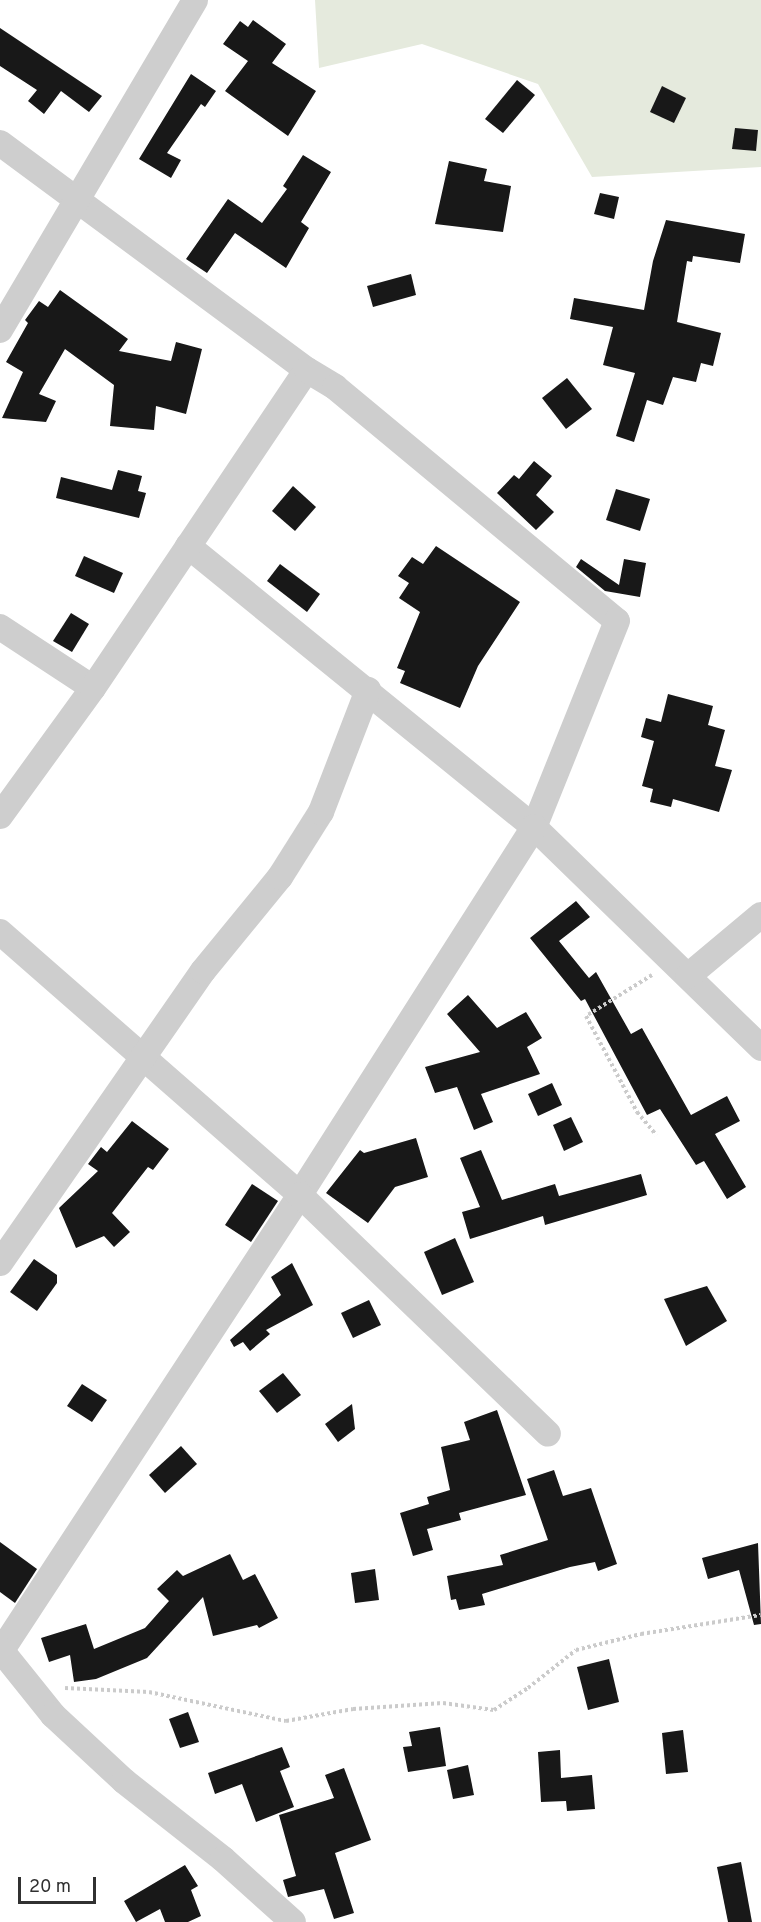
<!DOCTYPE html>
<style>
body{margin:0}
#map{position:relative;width:761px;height:1922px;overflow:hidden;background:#fff;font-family:Overpass,sans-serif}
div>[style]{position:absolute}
.green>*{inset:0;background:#e5eadd}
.building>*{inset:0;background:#181818}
.path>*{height:4px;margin-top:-2px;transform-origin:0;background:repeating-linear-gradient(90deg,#cbcbcb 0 3px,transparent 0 6px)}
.minor>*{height:26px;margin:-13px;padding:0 13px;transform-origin:13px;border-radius:13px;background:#cecece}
span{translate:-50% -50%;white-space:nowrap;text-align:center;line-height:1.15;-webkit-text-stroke:6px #fff;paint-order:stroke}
.scale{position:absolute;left:18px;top:1877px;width:78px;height:27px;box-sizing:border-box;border:3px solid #313131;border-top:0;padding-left:8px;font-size:18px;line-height:21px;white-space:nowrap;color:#313131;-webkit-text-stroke:4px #fff;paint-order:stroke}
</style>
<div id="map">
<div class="green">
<div style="clip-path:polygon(315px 0,761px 0,761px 167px,592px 177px,538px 84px,422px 44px,319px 68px)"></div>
</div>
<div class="building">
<div style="clip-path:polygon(253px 20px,286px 44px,272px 63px,316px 91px,288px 136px,225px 91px,248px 61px,223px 44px,240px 21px,248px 27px)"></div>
<div style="clip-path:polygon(0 28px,102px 96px,89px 112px,61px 91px,44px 114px,28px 101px,37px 90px,0 66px)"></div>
<div style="clip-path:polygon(191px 74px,216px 91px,205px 107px,201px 104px,167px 153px,181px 160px,171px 178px,139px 159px)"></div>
<div style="clip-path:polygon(517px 80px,535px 95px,503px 133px,485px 119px)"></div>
<div style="clip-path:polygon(662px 86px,686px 98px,674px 123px,650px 112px)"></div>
<div style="clip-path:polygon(735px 128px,758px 130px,756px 151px,732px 149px)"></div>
<div style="clip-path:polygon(303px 155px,331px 172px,301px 222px,309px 228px,286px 268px,235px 233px,207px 273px,186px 259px,228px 199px,262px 223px,287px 189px,283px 186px)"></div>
<div style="clip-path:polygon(449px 161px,487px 169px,484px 181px,511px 186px,503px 232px,435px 224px)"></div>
<div style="clip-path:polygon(600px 193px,619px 197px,614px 219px,594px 214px)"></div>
<div style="clip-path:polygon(666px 220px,745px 234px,740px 263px,693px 256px,692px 262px,687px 261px,677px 322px,721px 333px,713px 366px,701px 363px,696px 382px,673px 377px,663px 405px,647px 400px,634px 442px,616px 436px,635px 373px,603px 365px,613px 327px,570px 319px,574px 298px,644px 310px,653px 261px)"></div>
<div style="clip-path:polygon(411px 274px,416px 295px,373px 307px,367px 286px)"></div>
<div style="clip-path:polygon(60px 290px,128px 339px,119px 351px,171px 361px,176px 342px,202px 349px,186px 414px,156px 406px,154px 430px,110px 426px,114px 385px,65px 349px,39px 394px,56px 401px,46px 422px,2px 418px,23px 372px,6px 362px,28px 323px,25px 320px,39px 301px,48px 307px)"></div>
<div style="clip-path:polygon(567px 378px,592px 409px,566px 429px,542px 398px)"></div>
<div style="clip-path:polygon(534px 461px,552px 476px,536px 495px,554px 512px,536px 530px,497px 493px,514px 475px,519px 479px)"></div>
<div style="clip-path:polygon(118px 470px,142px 476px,138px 491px,146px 493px,139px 518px,56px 498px,61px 477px,112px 490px)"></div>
<div style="clip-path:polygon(293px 486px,316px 507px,295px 531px,272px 511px)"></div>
<div style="clip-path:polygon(616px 489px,650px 499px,640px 531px,606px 520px)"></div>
<div style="clip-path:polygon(436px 546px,520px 602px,478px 666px,460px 708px,400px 683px,405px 671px,397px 668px,420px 612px,399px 598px,409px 583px,398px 576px,412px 557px,423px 564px)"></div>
<div style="clip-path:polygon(84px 556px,123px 573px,114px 593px,75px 576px)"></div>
<div style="clip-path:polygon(581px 559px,619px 585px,624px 559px,646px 563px,640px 597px,605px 591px,576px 567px)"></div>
<div style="clip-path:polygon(280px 564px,320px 594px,307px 612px,267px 581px)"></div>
<div style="clip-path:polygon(71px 613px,89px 624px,72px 652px,53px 641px)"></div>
<div style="clip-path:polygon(668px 694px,713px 706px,708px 725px,725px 730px,715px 766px,732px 770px,719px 812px,673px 799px,671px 807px,650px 802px,653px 789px,642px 786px,654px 741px,641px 737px,646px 718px,661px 722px)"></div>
<div style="clip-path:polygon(576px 901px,590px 917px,559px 941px,589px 978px,596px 972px,631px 1034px,642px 1028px,691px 1115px,727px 1096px,740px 1121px,715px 1134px,746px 1187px,727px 1199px,704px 1161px,696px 1165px,660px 1109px,647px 1115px,585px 999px,581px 1001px,530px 938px)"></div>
<div style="clip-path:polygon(468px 995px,497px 1028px,526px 1012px,542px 1038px,527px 1047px,540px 1074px,481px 1094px,493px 1122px,474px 1130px,457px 1087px,435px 1093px,425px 1067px,480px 1052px,447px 1014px)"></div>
<div style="clip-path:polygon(552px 1083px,562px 1105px,538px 1116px,528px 1094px)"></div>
<div style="clip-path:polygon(571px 1117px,583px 1142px,564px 1151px,553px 1125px)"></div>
<div style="clip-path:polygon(132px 1121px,169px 1149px,153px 1170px,148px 1167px,112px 1213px,130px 1232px,114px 1247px,104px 1236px,76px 1248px,59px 1208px,98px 1171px,88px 1164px,101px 1147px,107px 1152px)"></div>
<div style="clip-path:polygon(416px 1138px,428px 1177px,395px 1187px,368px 1223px,326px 1193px,360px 1150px,364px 1153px)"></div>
<div style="clip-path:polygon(481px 1150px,502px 1200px,555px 1184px,559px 1196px,641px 1174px,647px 1195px,545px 1225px,543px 1216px,470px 1239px,462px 1212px,480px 1207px,460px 1158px)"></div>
<div style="clip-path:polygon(252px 1184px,278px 1201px,251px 1242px,225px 1225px)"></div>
<div style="clip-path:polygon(455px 1238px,474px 1282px,442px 1295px,424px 1252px)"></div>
<div style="clip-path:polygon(34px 1259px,57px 1275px,57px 1283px,37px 1311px,10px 1292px)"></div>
<div style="clip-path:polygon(292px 1263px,313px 1305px,266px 1330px,270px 1334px,250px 1351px,243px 1342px,234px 1347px,230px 1340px,281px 1295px,271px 1277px)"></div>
<div style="clip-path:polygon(707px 1286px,727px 1321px,686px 1346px,664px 1299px)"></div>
<div style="clip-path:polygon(369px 1300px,381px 1325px,353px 1338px,341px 1313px)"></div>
<div style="clip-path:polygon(283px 1373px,301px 1395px,277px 1413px,259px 1391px)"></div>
<div style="clip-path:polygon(82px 1384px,107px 1400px,92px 1422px,67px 1406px)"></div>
<div style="clip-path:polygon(352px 1404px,355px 1429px,338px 1442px,325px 1424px)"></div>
<div style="clip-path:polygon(497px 1410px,526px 1495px,459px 1513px,461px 1520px,427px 1529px,433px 1550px,413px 1556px,400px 1513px,429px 1504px,427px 1497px,450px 1490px,441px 1447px,470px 1440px,464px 1422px)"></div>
<div style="clip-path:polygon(181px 1446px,197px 1464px,165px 1493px,149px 1475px)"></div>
<div style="clip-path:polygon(554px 1470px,563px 1496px,591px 1488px,617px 1564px,598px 1571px,595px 1562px,570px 1567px,482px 1594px,485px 1605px,459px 1610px,456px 1599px,451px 1600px,447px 1576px,503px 1565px,500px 1555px,548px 1540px,527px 1479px)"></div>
<div style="clip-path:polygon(0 1542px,37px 1569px,15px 1603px,0 1592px)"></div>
<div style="clip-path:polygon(758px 1543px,761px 1624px,754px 1625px,739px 1570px,708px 1579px,702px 1558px)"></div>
<div style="clip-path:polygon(230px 1554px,243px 1580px,255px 1574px,278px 1618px,259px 1628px,257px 1625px,213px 1636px,203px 1597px,147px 1658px,96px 1679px,74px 1682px,70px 1655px,49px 1662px,41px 1638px,86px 1624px,94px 1649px,145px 1628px,169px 1601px,157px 1589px,177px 1570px,183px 1576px)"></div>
<div style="clip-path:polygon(375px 1569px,379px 1600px,355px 1603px,351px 1573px)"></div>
<div style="clip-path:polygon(609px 1659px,619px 1702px,588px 1710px,577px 1667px)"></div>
<div style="clip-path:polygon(188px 1712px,199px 1742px,180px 1748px,169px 1719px)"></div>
<div style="clip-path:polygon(440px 1727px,446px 1766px,408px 1772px,403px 1747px,412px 1746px,409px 1732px)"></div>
<div style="clip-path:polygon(683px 1730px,688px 1772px,666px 1774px,662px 1733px)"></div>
<div style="clip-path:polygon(282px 1747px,290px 1767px,280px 1771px,294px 1807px,256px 1822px,242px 1784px,215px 1794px,208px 1773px)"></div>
<div style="clip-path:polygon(560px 1750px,561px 1778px,592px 1775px,595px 1809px,567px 1811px,566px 1801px,541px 1802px,538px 1752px)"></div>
<div style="clip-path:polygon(468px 1765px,474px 1795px,453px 1799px,447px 1770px)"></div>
<div style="clip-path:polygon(344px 1768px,371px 1840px,335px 1853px,354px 1913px,334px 1919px,324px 1889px,288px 1897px,283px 1880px,296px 1876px,279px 1815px,334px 1798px,325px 1775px)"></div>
<div style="clip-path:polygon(741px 1862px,752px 1922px,728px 1922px,717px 1867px)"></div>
<div style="clip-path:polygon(185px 1865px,198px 1886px,191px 1890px,201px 1916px,188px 1922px,165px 1922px,160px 1909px,136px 1922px,124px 1901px)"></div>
</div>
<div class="path">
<div style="left:652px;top:975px;width:78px;rotate:148.2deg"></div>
<div style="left:586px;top:1016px;width:109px;rotate:62deg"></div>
<div style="left:637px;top:1112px;width:30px;rotate:50deg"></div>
<div style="left:65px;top:1688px;width:84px;rotate:2.7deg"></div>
<div style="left:149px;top:1692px;width:140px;rotate:12deg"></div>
<div style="left:286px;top:1721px;width:68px;rotate:-10.2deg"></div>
<div style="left:353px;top:1709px;width:90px;rotate:-3.8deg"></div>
<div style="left:443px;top:1703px;width:51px;rotate:7.8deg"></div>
<div style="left:494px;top:1710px;width:40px;rotate:-32.9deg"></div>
<div style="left:528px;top:1688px;width:61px;rotate:-38.4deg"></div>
<div style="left:576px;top:1650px;width:67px;rotate:-13.8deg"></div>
<div style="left:641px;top:1634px;width:121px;rotate:-9deg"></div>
</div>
<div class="minor">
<div style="left:0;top:143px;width:382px;rotate:36.5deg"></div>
<div style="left:0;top:330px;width:383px;rotate:-59.4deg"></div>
<div style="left:188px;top:546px;width:446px;rotate:39.1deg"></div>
<div style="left:534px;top:827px;width:317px;rotate:44.2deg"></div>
<div style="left:0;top:627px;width:111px;rotate:33.3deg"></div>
<div style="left:0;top:816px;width:158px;rotate:-54deg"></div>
<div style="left:93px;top:688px;width:383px;rotate:-56.1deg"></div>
<div style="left:307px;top:370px;width:33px;rotate:31deg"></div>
<div style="left:335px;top:387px;width:366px;rotate:39.7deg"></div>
<div style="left:617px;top:621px;width:222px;rotate:111.9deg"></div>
<div style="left:534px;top:827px;width:436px;rotate:122.5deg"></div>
<div style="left:300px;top:1195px;width:548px;rotate:123.23deg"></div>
<div style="left:0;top:932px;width:399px;rotate:41.2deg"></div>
<div style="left:300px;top:1195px;width:344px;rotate:43.9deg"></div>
<div style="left:688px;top:976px;width:95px;rotate:-39.9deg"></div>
<div style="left:0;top:1263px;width:356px;rotate:-55.2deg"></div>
<div style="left:203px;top:971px;width:122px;rotate:-50.7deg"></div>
<div style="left:280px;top:877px;width:77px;rotate:-57.8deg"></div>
<div style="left:321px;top:812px;width:131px;rotate:-68.9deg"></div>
<div style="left:0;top:1649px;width:85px;rotate:51.2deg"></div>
<div style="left:53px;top:1715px;width:97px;rotate:42.9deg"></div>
<div style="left:124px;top:1781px;width:126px;rotate:38.2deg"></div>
<div style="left:223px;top:1859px;width:94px;rotate:42deg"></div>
</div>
<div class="scale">20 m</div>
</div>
